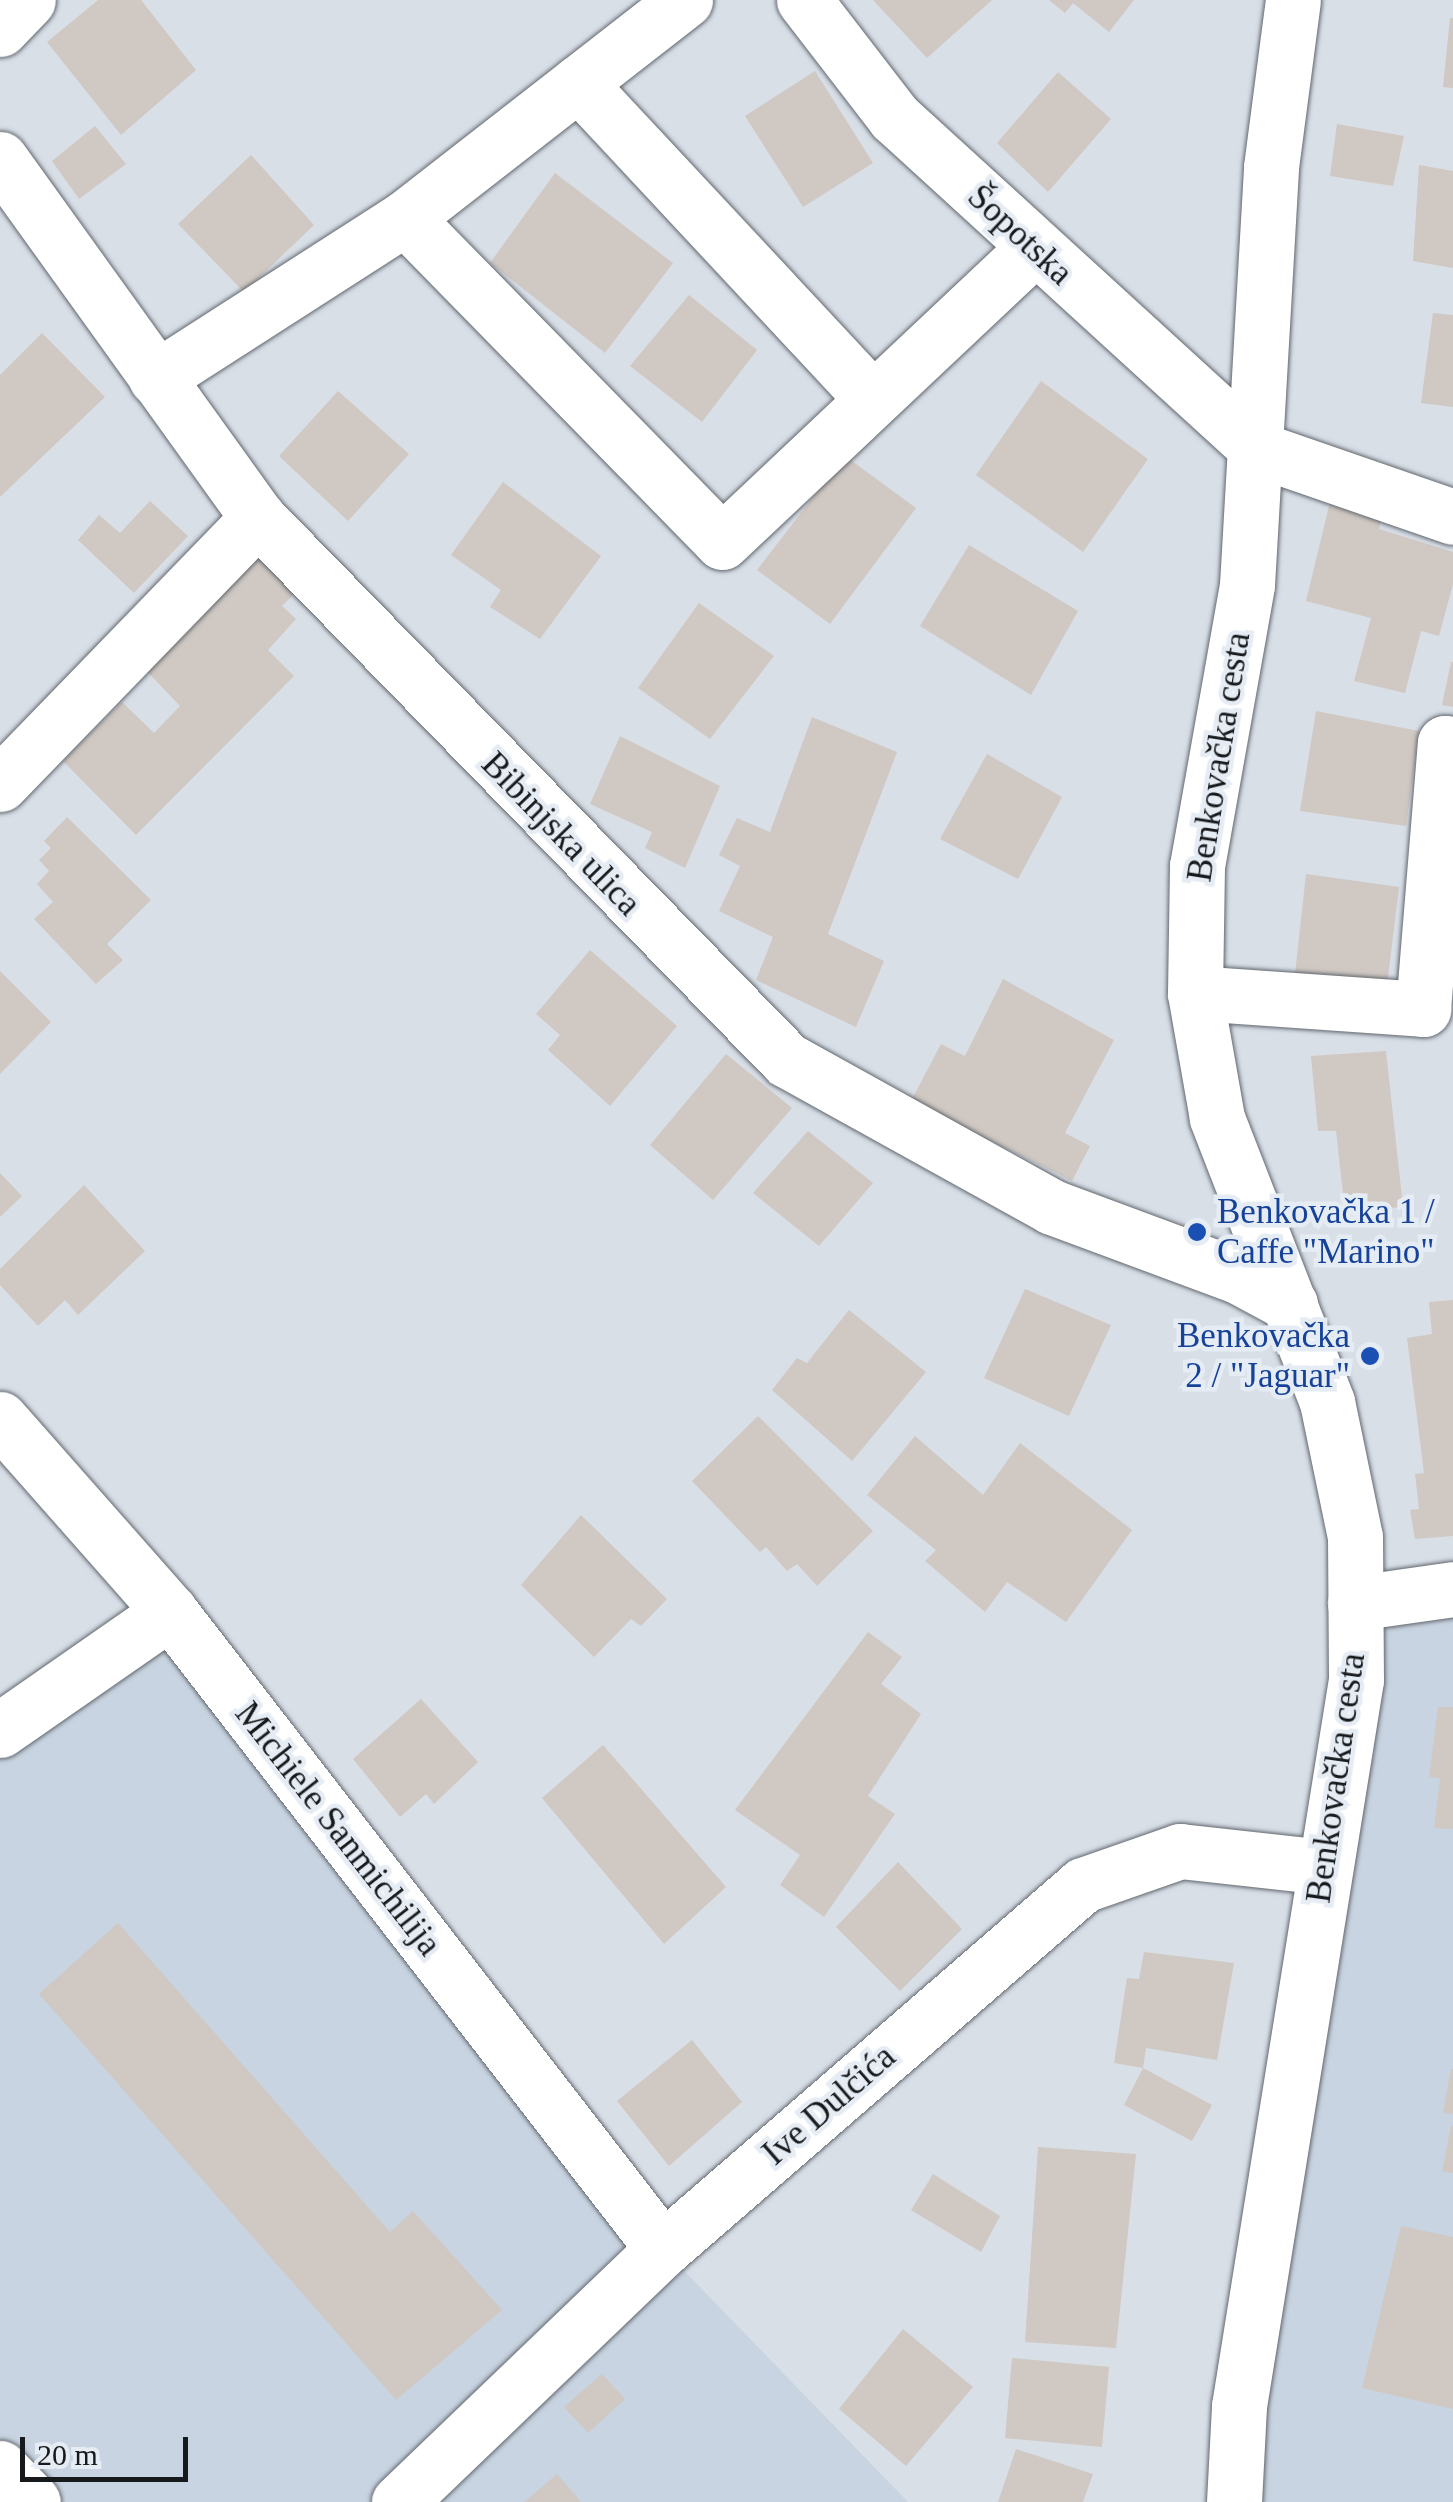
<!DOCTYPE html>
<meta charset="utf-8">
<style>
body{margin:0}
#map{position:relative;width:1453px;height:2502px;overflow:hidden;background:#d8dfe7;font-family:Georgia,serif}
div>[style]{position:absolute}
.built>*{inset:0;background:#c8d4e1}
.building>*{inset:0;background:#d0c8c2}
.roads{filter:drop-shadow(0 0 2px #62676e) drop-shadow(0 0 2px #62676e)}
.minor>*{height:55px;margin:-27.5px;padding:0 27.5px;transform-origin:27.5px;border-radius:27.5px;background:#fff}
.major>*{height:55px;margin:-27.5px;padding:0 27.5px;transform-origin:27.5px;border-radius:27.5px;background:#fff}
.dots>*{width:28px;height:28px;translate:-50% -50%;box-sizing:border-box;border:5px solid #e6ecf4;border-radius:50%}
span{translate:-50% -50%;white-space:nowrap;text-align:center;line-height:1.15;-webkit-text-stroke:9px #e6ecf4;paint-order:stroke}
.street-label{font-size:35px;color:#171a1c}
.transit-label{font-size:35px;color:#164399}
.left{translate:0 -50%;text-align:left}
.right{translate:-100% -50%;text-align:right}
.scale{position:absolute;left:20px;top:2437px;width:168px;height:45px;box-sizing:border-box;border:5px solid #171a1c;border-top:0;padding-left:12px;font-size:30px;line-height:35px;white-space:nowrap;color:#171a1c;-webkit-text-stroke:8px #e6ecf4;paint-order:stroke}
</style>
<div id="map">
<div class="built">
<div style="clip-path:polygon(1453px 1589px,1453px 2502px,1234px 2502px,1355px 1603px)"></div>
<div style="clip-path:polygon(170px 1612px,663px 2249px,908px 2502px,0 2502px,0 1730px)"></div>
</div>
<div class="building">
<div style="clip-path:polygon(98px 0,141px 0,196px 70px,121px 135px,47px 42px)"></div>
<div style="clip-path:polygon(873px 0,992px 0,927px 58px)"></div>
<div style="clip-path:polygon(1049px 0,1134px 0,1109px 32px,1073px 3px,1065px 13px)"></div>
<div style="clip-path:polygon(1450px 18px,1453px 18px,1453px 88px,1443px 87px)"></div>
<div style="clip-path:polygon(815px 71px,873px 163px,803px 207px,745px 116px)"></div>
<div style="clip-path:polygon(1058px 72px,1111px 119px,1048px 192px,997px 143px)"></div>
<div style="clip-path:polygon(1337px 124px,1404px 136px,1393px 186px,1330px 176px)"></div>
<div style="clip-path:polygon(95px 126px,126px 164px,79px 199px,52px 161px)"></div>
<div style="clip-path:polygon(251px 155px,314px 225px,244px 292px,178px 224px)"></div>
<div style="clip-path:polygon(1419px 165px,1453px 171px,1453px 268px,1413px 261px)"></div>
<div style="clip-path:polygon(555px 173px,673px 263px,605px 353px,490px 263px)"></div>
<div style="clip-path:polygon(689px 295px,757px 350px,702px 422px,630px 366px)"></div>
<div style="clip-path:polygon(1433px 313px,1453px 315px,1453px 407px,1421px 403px)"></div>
<div style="clip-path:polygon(42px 333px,105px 397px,0 497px,0 375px)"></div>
<div style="clip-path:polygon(1041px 381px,1148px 459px,1083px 552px,976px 475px)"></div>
<div style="clip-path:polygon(338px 391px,409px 454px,348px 521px,279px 456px)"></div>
<div style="clip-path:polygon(845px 456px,916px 508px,830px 624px,757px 570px)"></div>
<div style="clip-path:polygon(503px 482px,601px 556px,540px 639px,490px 607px,501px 590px,451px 555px)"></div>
<div style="clip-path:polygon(150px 501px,188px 536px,134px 593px,78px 540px,99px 515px,120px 533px)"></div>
<div style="clip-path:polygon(1330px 502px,1382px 515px,1379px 529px,1453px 552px,1453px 584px,1439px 636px,1421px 631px,1405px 693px,1354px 681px,1371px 618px,1306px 601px)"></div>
<div style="clip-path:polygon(969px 545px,1078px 611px,1031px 695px,920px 626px)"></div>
<div style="clip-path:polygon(255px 549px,298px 590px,282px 606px,296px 619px,268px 650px,294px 676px,136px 835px,63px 761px,122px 702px,154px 733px,180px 706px,139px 663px)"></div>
<div style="clip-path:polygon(699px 603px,774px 656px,710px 739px,638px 688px)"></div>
<div style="clip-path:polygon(1451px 662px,1453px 662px,1453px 707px,1442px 705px)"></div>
<div style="clip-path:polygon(1316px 711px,1419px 731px,1406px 826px,1300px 811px)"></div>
<div style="clip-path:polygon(812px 717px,897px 752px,828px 934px,884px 961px,856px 1027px,756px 980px,773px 937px,719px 911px,740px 866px,719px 855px,737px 818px,770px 832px)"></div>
<div style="clip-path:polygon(620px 736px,720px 786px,685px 868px,645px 848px,652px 832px,590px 804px)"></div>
<div style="clip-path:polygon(987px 754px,1062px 797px,1018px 879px,940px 839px)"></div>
<div style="clip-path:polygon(67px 817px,151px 900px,107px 944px,123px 960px,96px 984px,34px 919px,53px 902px,37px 884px,49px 871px,39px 860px,51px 848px,44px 841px)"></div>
<div style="clip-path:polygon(1306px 874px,1399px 887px,1387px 986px,1295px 974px)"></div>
<div style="clip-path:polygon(590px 950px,677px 1026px,610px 1106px,548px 1050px,560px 1035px,536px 1014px)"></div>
<div style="clip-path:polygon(0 971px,51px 1022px,0 1074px)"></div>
<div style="clip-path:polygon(1003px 979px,1114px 1040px,1065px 1133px,1090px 1146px,1072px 1181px,911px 1101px,941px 1044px,965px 1056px)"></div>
<div style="clip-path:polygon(1386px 1051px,1403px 1207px,1345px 1211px,1336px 1131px,1318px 1131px,1311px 1056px)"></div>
<div style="clip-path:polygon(726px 1054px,792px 1108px,713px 1200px,650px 1145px)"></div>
<div style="clip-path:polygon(808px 1131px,873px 1183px,819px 1246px,753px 1193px)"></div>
<div style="clip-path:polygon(0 1173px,22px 1196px,0 1217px)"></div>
<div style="clip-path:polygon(84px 1185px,145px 1251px,78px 1315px,65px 1300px,38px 1326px,0 1285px,0 1269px)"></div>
<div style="clip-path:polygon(1025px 1289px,1111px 1325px,1069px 1416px,984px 1378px)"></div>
<div style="clip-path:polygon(1453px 1300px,1453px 1536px,1415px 1539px,1410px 1510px,1419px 1509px,1415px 1474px,1424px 1473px,1407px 1338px,1432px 1334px,1429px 1302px)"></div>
<div style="clip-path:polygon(849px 1310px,926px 1372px,852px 1461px,772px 1390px,797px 1358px,807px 1363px)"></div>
<div style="clip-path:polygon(758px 1416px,873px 1531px,817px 1586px,797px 1564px,787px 1571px,766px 1547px,760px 1552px,692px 1481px)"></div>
<div style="clip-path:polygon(915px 1436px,983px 1495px,1020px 1443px,1132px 1530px,1066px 1622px,1007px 1582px,985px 1612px,925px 1561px,936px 1550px,867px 1495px)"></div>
<div style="clip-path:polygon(581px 1515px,667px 1599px,641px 1626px,631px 1619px,594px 1657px,521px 1585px)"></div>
<div style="clip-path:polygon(868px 1632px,902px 1657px,881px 1684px,921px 1714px,868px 1796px,895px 1814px,824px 1917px,780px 1885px,800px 1855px,735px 1810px)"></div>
<div style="clip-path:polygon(421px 1699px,478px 1762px,434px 1804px,426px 1794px,400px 1817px,353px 1759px)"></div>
<div style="clip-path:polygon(1438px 1707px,1453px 1707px,1453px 1829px,1434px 1828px,1440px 1778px,1429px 1777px)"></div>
<div style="clip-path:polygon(603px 1745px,726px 1887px,664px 1944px,542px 1798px)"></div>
<div style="clip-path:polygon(898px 1862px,962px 1929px,900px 1991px,836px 1927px)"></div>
<div style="clip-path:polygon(118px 1923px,390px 2232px,413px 2211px,502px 2310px,396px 2400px,39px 1994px)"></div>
<div style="clip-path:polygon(1144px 1952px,1234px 1963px,1217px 2060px,1146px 2048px,1143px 2068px,1114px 2063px,1127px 1978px,1139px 1979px)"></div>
<div style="clip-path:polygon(692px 2040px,742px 2102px,669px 2166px,617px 2101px)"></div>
<div style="clip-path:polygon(1143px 2068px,1212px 2105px,1192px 2141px,1124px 2105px)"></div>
<div style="clip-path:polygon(1451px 2069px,1453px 2069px,1453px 2114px,1443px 2113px)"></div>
<div style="clip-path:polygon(1451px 2126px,1453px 2126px,1453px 2173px,1442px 2171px)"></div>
<div style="clip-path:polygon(1038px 2147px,1136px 2154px,1116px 2348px,1025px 2342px)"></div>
<div style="clip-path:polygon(933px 2174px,1000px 2216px,981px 2252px,911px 2210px)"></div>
<div style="clip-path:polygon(1401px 2226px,1453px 2237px,1453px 2409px,1362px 2388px)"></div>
<div style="clip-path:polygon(903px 2329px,973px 2387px,906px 2466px,839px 2409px)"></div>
<div style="clip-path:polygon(1012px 2358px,1109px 2367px,1102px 2447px,1005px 2438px)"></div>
<div style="clip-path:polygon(602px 2374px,625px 2399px,588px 2433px,564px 2407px)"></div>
<div style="clip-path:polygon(1016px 2449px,1093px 2474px,1083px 2502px,998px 2502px)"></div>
<div style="clip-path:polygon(557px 2474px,581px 2502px,524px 2502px)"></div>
</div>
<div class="roads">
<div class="minor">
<div style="left:804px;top:0;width:148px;rotate:52.4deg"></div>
<div style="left:894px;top:117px;width:492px;rotate:42.4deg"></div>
<div style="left:1257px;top:449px;width:207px;rotate:19.1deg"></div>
<div style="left:0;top:29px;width:40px;rotate:-46deg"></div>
<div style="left:578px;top:83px;width:432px;rotate:47deg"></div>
<div style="left:0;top:159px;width:442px;rotate:54.3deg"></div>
<div style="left:258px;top:518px;width:757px;rotate:45.7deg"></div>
<div style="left:787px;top:1060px;width:303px;rotate:29deg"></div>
<div style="left:1052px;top:1207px;width:201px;rotate:20.4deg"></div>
<div style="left:1240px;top:1277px;width:57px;rotate:28.4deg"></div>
<div style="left:405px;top:218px;width:453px;rotate:45.6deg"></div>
<div style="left:722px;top:542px;width:427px;rotate:-43.3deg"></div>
<div style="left:156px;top:378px;width:296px;rotate:-32.7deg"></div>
<div style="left:405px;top:218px;width:355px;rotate:-37.9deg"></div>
<div style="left:0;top:784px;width:371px;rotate:-45.9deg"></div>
<div style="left:1195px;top:993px;width:229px;rotate:4deg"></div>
<div style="left:1423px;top:1009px;width:267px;rotate:-85.3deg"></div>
<div style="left:1445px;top:743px;width:8px;rotate:7deg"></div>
<div style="left:0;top:1419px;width:257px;rotate:48.6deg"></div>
<div style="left:170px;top:1612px;width:805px;rotate:52.26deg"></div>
<div style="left:1355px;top:1603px;width:99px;rotate:-8.1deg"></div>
<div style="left:0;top:1730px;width:207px;rotate:-34.8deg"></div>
<div style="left:0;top:2468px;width:47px;rotate:45.9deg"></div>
<div style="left:399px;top:2502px;width:366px;rotate:-43.8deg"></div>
<div style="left:663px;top:2249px;width:556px;rotate:-40.91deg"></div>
<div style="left:1083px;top:1885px;width:103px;rotate:-19.3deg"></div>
<div style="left:1180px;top:1851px;width:146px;rotate:6.3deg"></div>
</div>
<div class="major">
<div style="left:1234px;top:2502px;width:96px;rotate:-87deg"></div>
<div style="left:1239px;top:2406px;width:735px;rotate:-80.85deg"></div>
<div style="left:1356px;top:1680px;width:143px;rotate:-90.4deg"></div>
<div style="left:1355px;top:1537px;width:138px;rotate:-101.7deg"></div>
<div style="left:1327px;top:1402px;width:305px;rotate:-111.2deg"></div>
<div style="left:1217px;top:1118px;width:127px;rotate:-100deg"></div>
<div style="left:1195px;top:993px;width:127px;rotate:-89.1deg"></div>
<div style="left:1197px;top:866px;width:285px;rotate:-79.9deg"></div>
<div style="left:1247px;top:585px;width:419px;rotate:-86.7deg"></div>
<div style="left:1271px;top:167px;width:168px;rotate:-82.5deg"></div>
</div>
</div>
<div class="dots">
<div style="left:1197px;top:1232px;background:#1a4fb4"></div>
<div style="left:1370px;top:1356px;background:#1a4fb4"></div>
</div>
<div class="street-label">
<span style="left:1020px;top:235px;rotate:43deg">Šopotska</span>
<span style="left:1219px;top:757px;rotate:-81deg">Benkovačka cesta</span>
<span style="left:561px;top:834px;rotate:46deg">Bibinjska ulica</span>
<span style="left:1336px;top:1778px;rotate:-82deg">Benkovačka cesta</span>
<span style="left:338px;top:1829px;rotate:52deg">Michiele Sanmichilija</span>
<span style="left:829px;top:2105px;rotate:-41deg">Ive Dulčića</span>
</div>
<div class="transit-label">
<span class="left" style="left:1217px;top:1232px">Benkovačka 1 /<br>Caffe "Marino"</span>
<span class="right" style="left:1350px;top:1356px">Benkovačka<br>2 / "Jaguar"</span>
</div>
<div class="scale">20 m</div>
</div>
